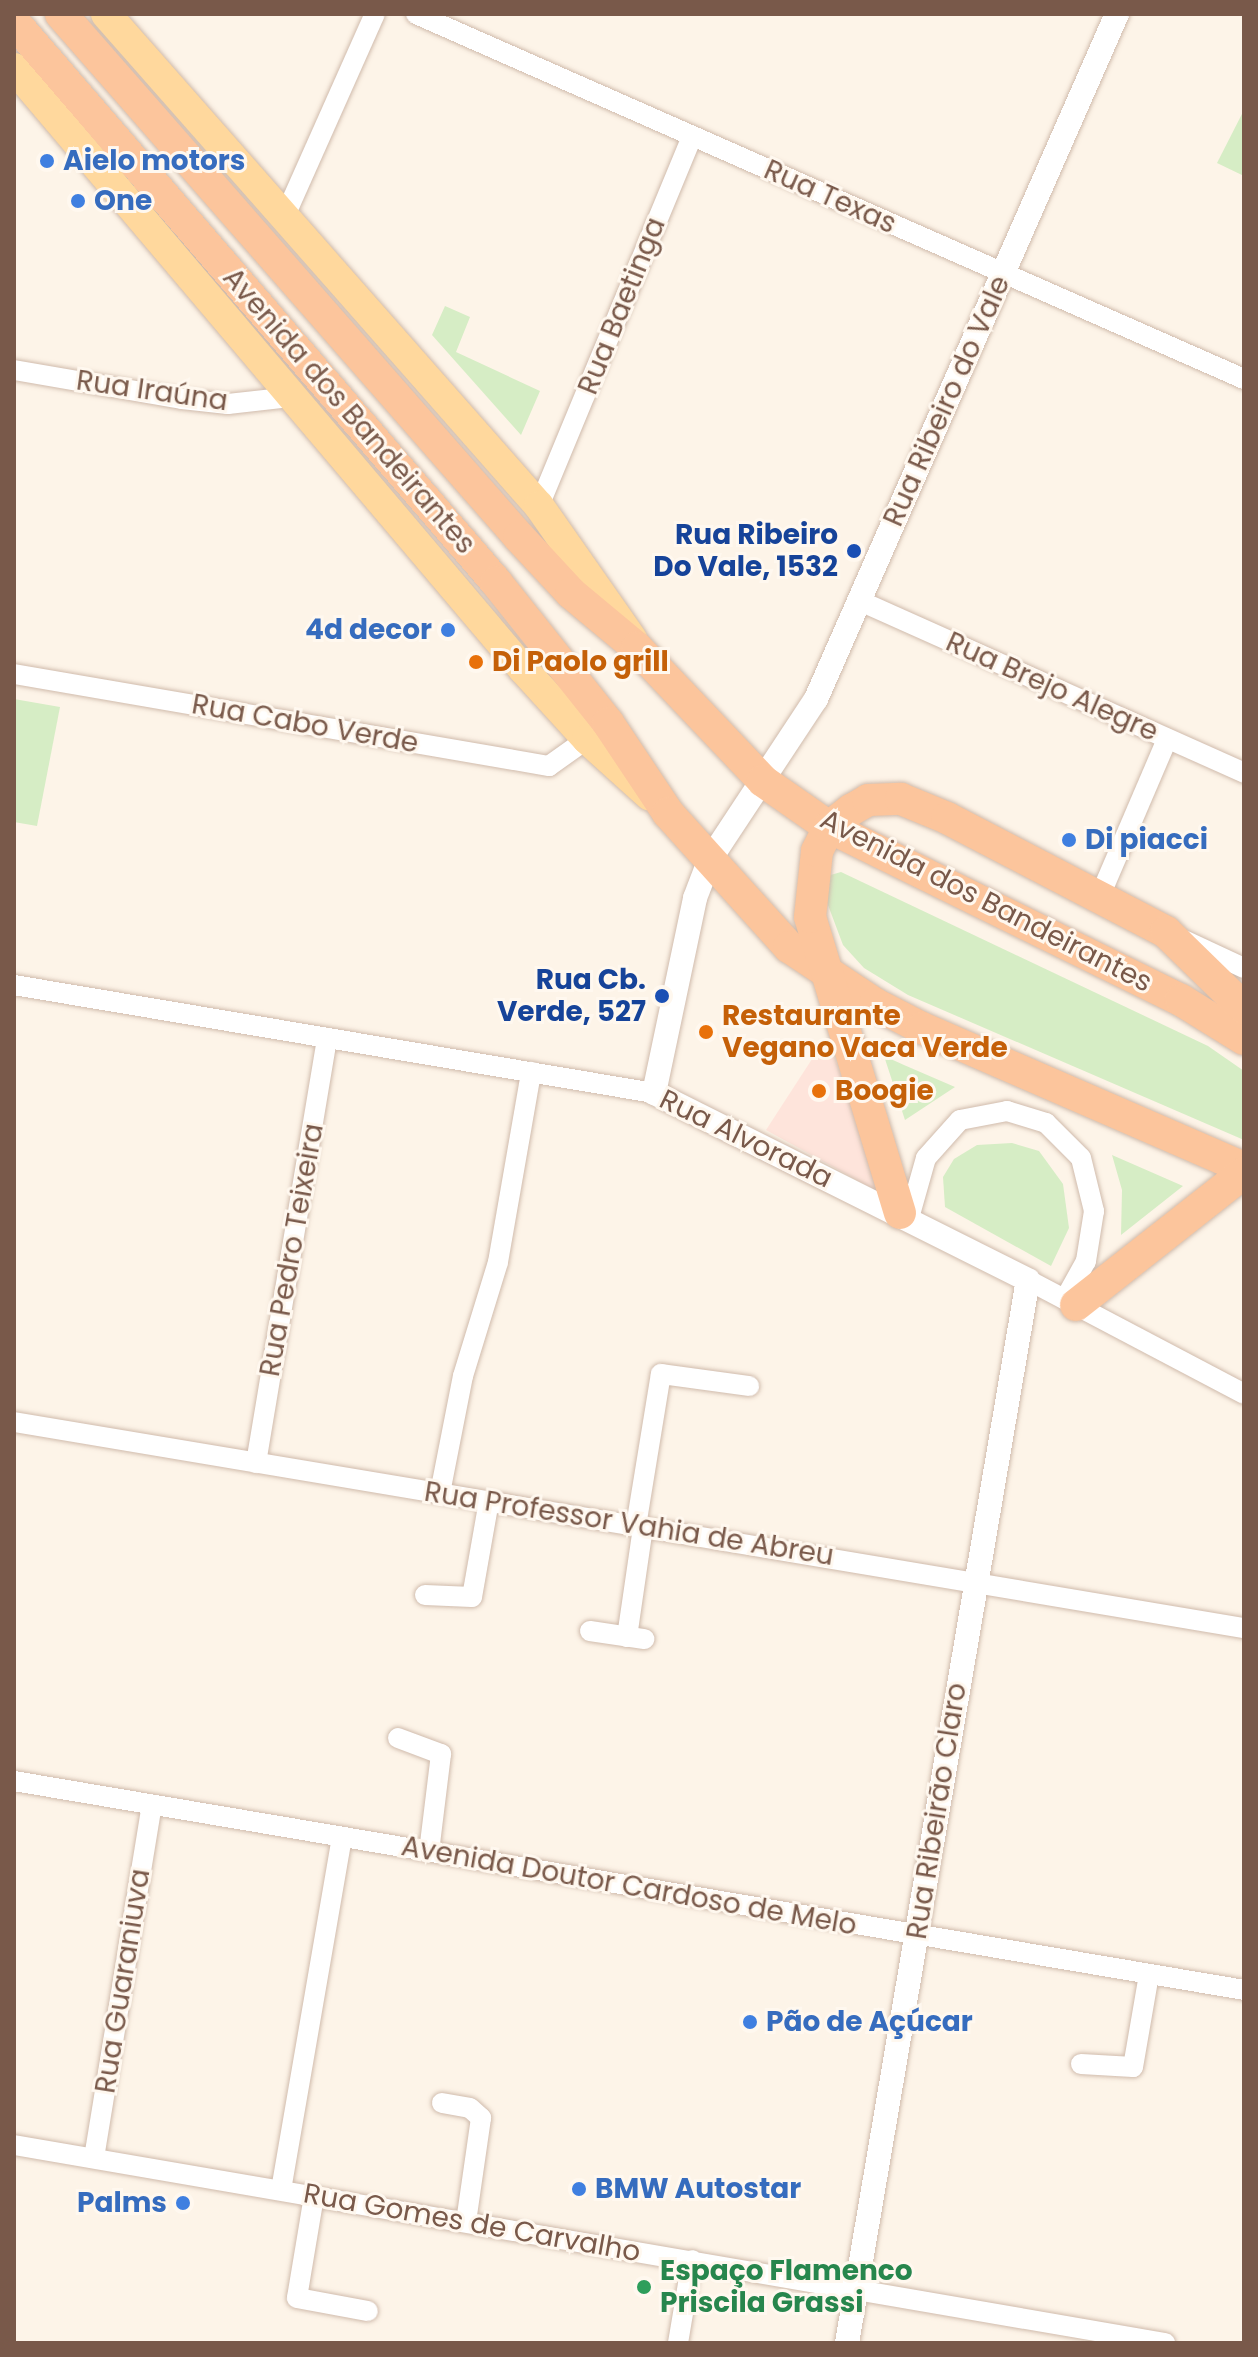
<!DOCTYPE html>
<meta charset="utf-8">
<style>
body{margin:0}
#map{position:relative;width:1258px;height:2357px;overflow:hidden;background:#fdf4e8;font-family:Poppins,sans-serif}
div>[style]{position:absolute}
.commercial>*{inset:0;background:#fee4db}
.green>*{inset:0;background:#d6edc5}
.roads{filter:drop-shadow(0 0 2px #d0bbac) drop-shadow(0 0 2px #d0bbac)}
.minor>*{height:20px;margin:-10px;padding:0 10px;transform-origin:10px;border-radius:10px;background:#fff}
.tertiary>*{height:24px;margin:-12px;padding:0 12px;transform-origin:12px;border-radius:12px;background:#fff}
.primary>*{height:30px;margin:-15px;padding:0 15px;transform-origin:15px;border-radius:15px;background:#ffd89d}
.trunk>*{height:32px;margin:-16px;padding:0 16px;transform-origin:16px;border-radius:16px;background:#fcc59c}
.dots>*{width:22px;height:22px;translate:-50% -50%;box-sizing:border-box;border:4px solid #fff8ef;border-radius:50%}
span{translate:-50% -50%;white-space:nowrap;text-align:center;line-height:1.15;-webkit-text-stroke:6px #fff8ef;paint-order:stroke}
.shop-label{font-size:28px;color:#366cbe;font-weight:700}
.left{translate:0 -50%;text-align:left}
.right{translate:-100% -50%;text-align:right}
.street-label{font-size:28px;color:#79594a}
.transit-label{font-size:28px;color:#164399;font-weight:700}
.food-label{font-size:28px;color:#c56008;font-weight:700}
.leisure-label{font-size:28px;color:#27864d;font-weight:700}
.frame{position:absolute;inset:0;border:16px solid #79594a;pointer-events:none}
</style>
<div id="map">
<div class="commercial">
<div style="clip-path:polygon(825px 1039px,833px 1053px,884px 1195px,766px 1130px)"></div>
</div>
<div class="green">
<div style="clip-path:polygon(1244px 110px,1244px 176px,1217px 163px)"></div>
<div style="clip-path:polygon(445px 306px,470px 317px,456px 352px,540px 391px,521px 435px,432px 335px)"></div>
<div style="clip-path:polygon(14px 699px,60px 707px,37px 826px,14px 822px)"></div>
<div style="clip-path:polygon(841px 872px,1208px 1046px,1244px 1071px,1244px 1140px,908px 995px,864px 968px,843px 945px,825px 897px,827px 876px)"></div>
<div style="clip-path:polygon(884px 1056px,904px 1065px,955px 1087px,905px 1120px)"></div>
<div style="clip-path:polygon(1012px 1143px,1039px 1151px,1063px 1184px,1069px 1228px,1051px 1266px,945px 1207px,943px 1177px,954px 1159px,977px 1145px)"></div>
<div style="clip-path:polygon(1112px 1155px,1183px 1186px,1121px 1235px,1122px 1190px)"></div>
</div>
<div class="roads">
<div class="minor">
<div style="left:416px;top:14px;width:905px;rotate:23.79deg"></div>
<div style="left:284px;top:218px;width:223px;rotate:-66deg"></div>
<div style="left:14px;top:370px;width:170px;rotate:9.8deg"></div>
<div style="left:182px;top:399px;width:46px;rotate:6.2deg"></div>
<div style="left:228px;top:404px;width:62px;rotate:-6.4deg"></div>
<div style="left:539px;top:506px;width:400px;rotate:-67.5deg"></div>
<div style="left:860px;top:601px;width:421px;rotate:24.1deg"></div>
<div style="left:14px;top:674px;width:543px;rotate:9.76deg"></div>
<div style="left:549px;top:766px;width:47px;rotate:-35.4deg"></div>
<div style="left:1099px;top:898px;width:173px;rotate:-66.8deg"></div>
<div style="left:1186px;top:941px;width:64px;rotate:25deg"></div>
<div style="left:14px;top:985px;width:649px;rotate:9.58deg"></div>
<div style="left:909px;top:1218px;width:62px;rotate:-74.2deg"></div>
<div style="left:926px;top:1158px;width:51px;rotate:-48.2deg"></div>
<div style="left:960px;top:1120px;width:48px;rotate:-10.8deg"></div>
<div style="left:1007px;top:1111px;width:41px;rotate:17.1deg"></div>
<div style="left:1046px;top:1123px;width:49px;rotate:45deg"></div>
<div style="left:1081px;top:1158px;width:55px;rotate:76.2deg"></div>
<div style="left:1094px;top:1211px;width:51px;rotate:99.1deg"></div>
<div style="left:1086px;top:1261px;width:43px;rotate:118.9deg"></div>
<div style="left:1028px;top:1280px;width:244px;rotate:27.8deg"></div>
<div style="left:14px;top:1422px;width:1247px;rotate:9.51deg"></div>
<div style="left:256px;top:1463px;width:431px;rotate:-80.5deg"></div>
<div style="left:440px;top:1493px;width:119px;rotate:-78.9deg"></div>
<div style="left:463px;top:1376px;width:119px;rotate:-72.9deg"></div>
<div style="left:498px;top:1262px;width:193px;rotate:-80.1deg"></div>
<div style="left:636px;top:1526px;width:154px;rotate:-80.7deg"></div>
<div style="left:661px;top:1374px;width:89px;rotate:7.8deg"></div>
<div style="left:425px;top:1595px;width:47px;rotate:2.4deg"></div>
<div style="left:472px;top:1597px;width:97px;rotate:-80deg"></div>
<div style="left:590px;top:1631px;width:55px;rotate:8.4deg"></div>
<div style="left:627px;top:1637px;width:111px;rotate:-81.7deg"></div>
<div style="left:398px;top:1738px;width:46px;rotate:20.4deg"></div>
<div style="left:441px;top:1754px;width:99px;rotate:97deg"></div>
<div style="left:14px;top:1781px;width:1248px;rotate:9.64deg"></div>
<div style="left:1081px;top:2064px;width:52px;rotate:3.3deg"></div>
<div style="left:1133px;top:2067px;width:94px;rotate:-80.2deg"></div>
<div style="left:442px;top:2103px;width:28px;rotate:10deg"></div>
<div style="left:470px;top:2108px;width:15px;rotate:42deg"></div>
<div style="left:481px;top:2118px;width:105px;rotate:98.2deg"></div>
<div style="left:14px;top:2145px;width:1168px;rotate:9.76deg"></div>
<div style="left:94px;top:2158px;width:358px;rotate:-80.7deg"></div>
<div style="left:281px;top:2190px;width:358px;rotate:-80.2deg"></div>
<div style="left:314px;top:2196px;width:103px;rotate:99.5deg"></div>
<div style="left:297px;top:2298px;width:72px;rotate:10.4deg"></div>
<div style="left:678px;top:2343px;width:84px;rotate:-80.4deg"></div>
</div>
<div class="tertiary">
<div style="left:847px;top:2343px;width:1078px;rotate:-80.34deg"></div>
<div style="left:1028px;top:1280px;width:418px;rotate:-153.4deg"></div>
<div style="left:654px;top:1093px;width:199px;rotate:-78.1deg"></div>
<div style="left:695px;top:898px;width:40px;rotate:-69deg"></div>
<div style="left:709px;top:861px;width:194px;rotate:-56.6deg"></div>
<div style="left:816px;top:699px;width:748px;rotate:-66.28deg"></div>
</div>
<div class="primary">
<div style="left:106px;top:14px;width:655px;rotate:48.65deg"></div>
<div style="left:539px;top:506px;width:162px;rotate:55deg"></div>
<div style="left:14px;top:68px;width:788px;rotate:49.74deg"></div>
<div style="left:523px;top:669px;width:95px;rotate:47.6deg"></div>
<div style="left:587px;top:739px;width:84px;rotate:42.1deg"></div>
</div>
<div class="trunk">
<div style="left:61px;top:14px;width:695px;rotate:48.79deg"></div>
<div style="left:519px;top:537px;width:76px;rotate:47.1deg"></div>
<div style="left:571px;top:593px;width:86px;rotate:39.8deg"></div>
<div style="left:637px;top:648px;width:183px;rotate:46.5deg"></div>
<div style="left:763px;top:781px;width:80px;rotate:34.9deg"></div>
<div style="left:829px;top:827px;width:392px;rotate:26.2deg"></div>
<div style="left:1181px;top:1000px;width:74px;rotate:31.8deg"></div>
<div style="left:14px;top:22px;width:739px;rotate:49.28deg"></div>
<div style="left:496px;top:582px;width:180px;rotate:51.5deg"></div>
<div style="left:608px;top:723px;width:108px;rotate:56.3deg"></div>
<div style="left:668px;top:813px;width:181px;rotate:47.9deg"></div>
<div style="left:789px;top:947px;width:103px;rotate:33.5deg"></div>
<div style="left:875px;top:1004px;width:53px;rotate:27.1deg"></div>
<div style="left:922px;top:1028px;width:351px;rotate:23.5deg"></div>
<div style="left:900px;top:1213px;width:309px;rotate:-106.9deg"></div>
<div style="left:810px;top:917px;width:66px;rotate:-83.9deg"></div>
<div style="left:817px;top:851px;width:27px;rotate:-63deg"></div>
<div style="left:829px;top:827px;width:28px;rotate:-38deg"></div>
<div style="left:851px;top:810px;width:20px;rotate:-30deg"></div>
<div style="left:868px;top:800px;width:33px;rotate:-2deg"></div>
<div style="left:901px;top:799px;width:50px;rotate:22.4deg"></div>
<div style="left:947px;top:818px;width:247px;rotate:27.5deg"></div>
<div style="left:1166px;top:932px;width:109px;rotate:44.3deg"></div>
<div style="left:1076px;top:1305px;width:214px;rotate:-38.2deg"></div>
</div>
</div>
<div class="dots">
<div style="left:47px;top:161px;background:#3f7fe0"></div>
<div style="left:78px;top:201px;background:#3f7fe0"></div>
<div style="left:854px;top:551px;background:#1a4fb4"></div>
<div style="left:448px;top:630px;background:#3f7fe0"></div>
<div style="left:476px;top:662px;background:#e8710a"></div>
<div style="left:1069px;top:840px;background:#3f7fe0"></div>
<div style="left:662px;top:996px;background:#1a4fb4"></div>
<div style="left:706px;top:1032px;background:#e8710a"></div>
<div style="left:819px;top:1091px;background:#e8710a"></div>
<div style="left:750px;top:2022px;background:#3f7fe0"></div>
<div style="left:579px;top:2189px;background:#3f7fe0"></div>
<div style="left:183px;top:2203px;background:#3f7fe0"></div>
<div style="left:644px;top:2287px;background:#2e9e5b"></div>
</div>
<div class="shop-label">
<span class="left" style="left:63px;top:161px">Aielo motors</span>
<span class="left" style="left:94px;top:201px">One</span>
<span class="right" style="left:432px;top:630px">4d decor</span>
<span class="left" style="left:1085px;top:840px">Di piacci</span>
<span class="left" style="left:766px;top:2022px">Pão de Açúcar</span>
<span class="left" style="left:595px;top:2189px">BMW Autostar</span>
<span class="right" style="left:167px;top:2203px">Palms</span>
</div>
<div class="street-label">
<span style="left:830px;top:197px;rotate:24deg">Rua Texas</span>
<span style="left:622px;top:306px;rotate:-68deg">Rua Baetinga</span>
<span style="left:152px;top:391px;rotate:8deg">Rua Iraúna</span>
<span style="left:947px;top:401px;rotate:-66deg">Rua Ribeiro do Vale</span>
<span style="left:349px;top:411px;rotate:49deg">Avenida dos Bandeirantes</span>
<span style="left:1052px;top:687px;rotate:24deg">Rua Brejo Alegre</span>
<span style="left:305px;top:724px;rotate:10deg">Rua Cabo Verde</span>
<span style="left:986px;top:901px;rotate:27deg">Avenida dos Bandeirantes</span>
<span style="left:746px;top:1139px;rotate:26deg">Rua Alvorada</span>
<span style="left:292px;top:1250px;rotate:-80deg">Rua Pedro Teixeira</span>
<span style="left:629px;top:1524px;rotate:9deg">Rua Professor Vahia de Abreu</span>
<span style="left:937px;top:1811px;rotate:-81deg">Rua Ribeirão Claro</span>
<span style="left:629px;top:1886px;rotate:10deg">Avenida Doutor Cardoso de Melo</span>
<span style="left:123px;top:1981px;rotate:-81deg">Rua Guaraniuva</span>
<span style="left:472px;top:2223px;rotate:10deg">Rua Gomes de Carvalho</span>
</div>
<div class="transit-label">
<span class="right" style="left:838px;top:551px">Rua Ribeiro<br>Do Vale, 1532</span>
<span class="right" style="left:646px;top:996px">Rua Cb.<br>Verde, 527</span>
</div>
<div class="food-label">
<span class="left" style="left:492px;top:662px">Di Paolo grill</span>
<span class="left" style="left:722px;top:1032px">Restaurante<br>Vegano Vaca Verde</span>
<span class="left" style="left:835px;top:1091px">Boogie</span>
</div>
<div class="leisure-label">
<span class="left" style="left:660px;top:2287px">Espaço Flamenco<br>Priscila Grassi</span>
</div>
<div class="frame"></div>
</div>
